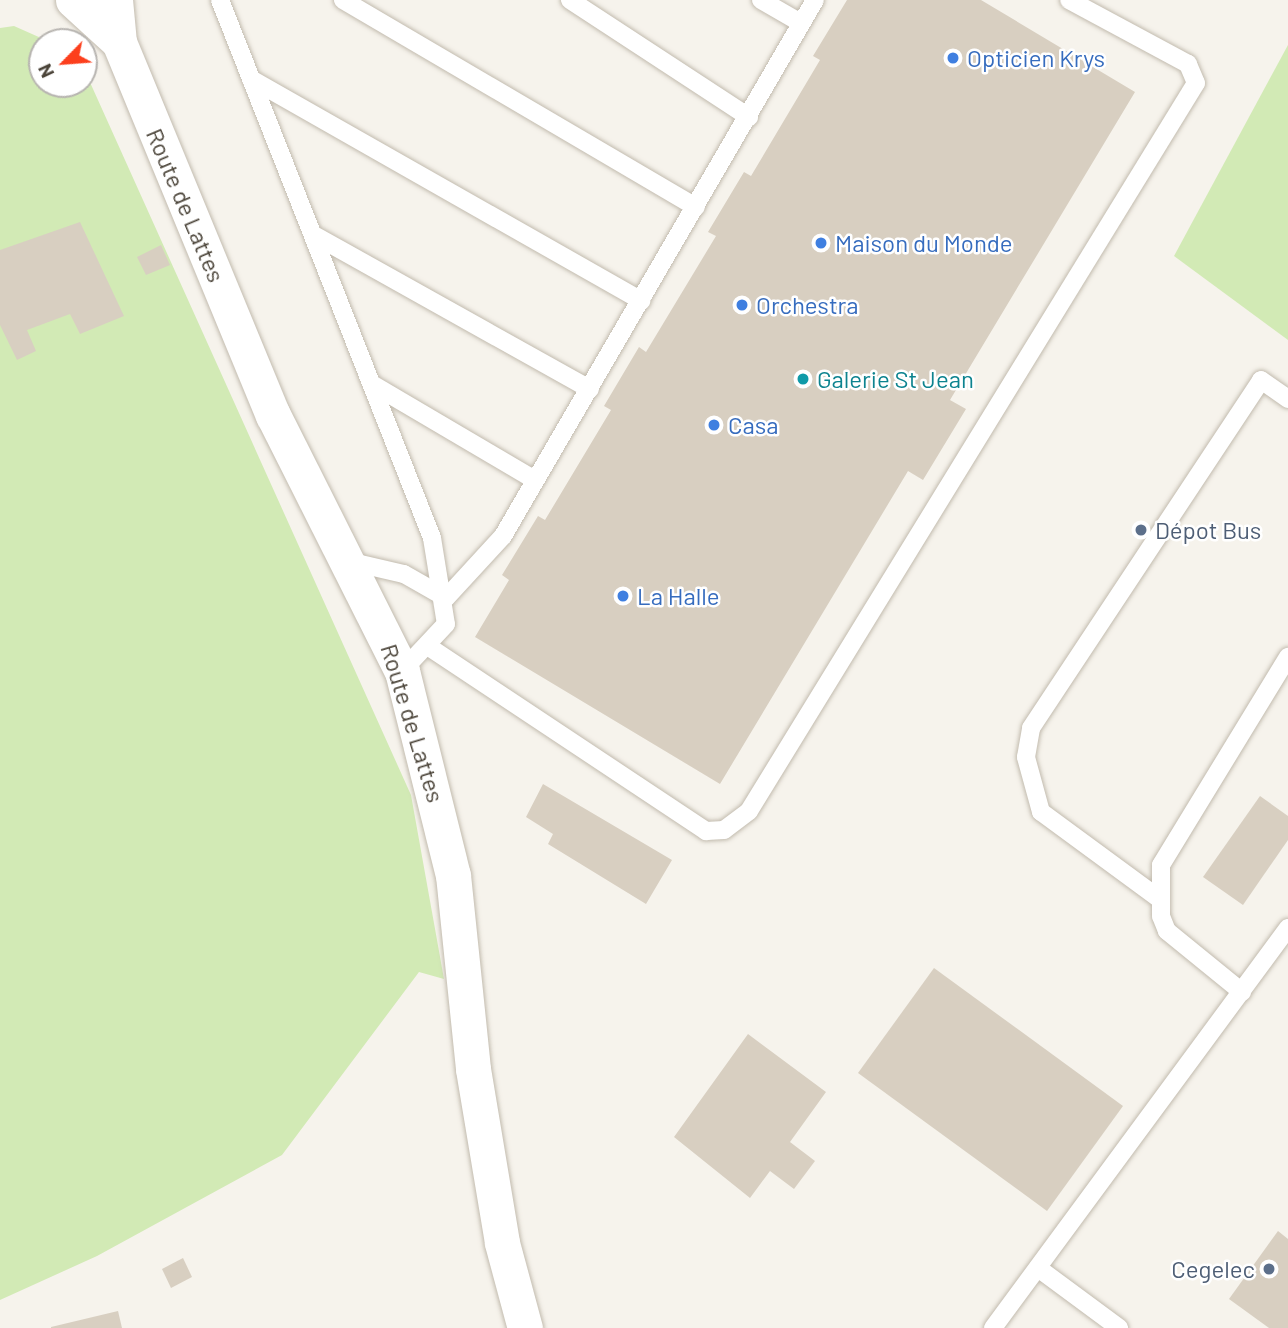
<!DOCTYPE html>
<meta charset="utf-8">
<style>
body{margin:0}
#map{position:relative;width:1288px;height:1328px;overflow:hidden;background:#f6f3ec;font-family:Barlow,sans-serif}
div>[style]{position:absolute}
.green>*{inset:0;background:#d2eab5}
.building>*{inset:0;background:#d8cfc1}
.roads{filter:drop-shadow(0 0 2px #c2bbae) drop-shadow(0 0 2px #c2bbae)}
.service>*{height:18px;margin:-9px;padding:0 9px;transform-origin:9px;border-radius:9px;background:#fff}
.minor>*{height:35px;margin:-17.5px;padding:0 17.5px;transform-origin:17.5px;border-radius:17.5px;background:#fff}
.dots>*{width:19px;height:19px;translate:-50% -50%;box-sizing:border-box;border:4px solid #fff;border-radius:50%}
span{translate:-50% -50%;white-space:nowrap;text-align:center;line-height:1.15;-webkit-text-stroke:5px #fff;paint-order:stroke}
.shop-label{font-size:24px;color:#366cbe}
.left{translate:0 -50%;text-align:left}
.street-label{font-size:24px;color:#4b4439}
.culture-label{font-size:24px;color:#0d838f}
.service-label{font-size:24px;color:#4e5e75}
.right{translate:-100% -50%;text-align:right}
.north{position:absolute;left:28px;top:28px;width:70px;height:70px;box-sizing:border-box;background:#fff;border:2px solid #b7b4b0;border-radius:50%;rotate:245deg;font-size:19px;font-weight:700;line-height:28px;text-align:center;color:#4b4439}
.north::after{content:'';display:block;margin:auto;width:24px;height:32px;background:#fc3f1d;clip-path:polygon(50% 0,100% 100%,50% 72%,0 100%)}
</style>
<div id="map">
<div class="green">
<div style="clip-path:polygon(14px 26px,50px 42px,42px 42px,42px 84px,84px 84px,84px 69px,411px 795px,444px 979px,419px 972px,282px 1155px,97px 1256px,0 1300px,0 28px)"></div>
<div style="clip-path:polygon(1288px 45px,1288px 340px,1174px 256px)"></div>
</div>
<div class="building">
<div style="clip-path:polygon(847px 0,981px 0,1135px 92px,950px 400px,966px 409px,923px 480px,908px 471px,720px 784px,475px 637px,509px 580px,502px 575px,538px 516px,545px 520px,611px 410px,604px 406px,639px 347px,646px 352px,716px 236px,708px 232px,744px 172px,751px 176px,820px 60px,813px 56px)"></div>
<div style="clip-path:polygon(80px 222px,124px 316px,80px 334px,70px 314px,27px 330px,36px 351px,17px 360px,0 325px,0 250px)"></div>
<div style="clip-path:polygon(161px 245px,170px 265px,146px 275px,137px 257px)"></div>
<div style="clip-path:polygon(543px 784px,672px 860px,646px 904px,548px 844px,553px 834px,526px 817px)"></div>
<div style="clip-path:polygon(1260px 796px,1288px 816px,1288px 840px,1243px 905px,1203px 877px)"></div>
<div style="clip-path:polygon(934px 968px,1123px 1106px,1047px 1211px,858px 1073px)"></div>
<div style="clip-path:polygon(748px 1034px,826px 1092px,790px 1142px,815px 1161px,794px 1189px,770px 1171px,750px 1198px,674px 1137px)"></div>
<div style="clip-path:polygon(1278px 1231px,1288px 1239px,1288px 1328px,1269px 1328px,1229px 1299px)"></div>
<div style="clip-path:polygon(183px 1258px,192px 1277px,171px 1288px,162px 1269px)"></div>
<div style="clip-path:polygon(118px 1311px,122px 1328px,51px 1328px,51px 1327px)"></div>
</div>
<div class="roads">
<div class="service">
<div style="left:220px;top:0;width:578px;rotate:68.49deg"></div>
<div style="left:432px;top:538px;width:87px;rotate:80.8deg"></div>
<div style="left:446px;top:624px;width:64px;rotate:133.1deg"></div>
<div style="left:343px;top:0;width:409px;rotate:30.4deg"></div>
<div style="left:570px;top:0;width:214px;rotate:33.2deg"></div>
<div style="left:761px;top:0;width:46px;rotate:29.9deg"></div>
<div style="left:251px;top:79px;width:449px;rotate:29.6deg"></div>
<div style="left:314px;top:235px;width:316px;rotate:29.2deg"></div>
<div style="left:372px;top:384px;width:189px;rotate:30.5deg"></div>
<div style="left:352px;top:562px;width:53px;rotate:13deg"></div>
<div style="left:404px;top:574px;width:48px;rotate:29.7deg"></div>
<div style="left:446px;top:598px;width:84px;rotate:-47.4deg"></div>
<div style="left:503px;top:536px;width:620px;rotate:-59.8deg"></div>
<div style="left:429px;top:647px;width:333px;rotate:33.6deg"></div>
<div style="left:706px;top:831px;width:18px;rotate:-3deg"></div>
<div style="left:724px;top:830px;width:31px;rotate:-37deg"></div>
<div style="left:749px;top:811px;width:854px;rotate:-58.45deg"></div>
<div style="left:1196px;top:83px;width:21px;rotate:-113deg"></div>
<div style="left:1188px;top:64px;width:135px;rotate:-151.7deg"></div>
<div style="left:1161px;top:900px;width:149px;rotate:-143.7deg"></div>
<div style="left:1041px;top:812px;width:57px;rotate:-105.3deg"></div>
<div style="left:1026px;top:757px;width:29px;rotate:-80deg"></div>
<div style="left:1031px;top:728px;width:417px;rotate:-56.5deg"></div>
<div style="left:1261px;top:380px;width:33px;rotate:35deg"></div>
<div style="left:1242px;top:992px;width:97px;rotate:-140.9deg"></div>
<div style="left:1167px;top:931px;width:16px;rotate:-112deg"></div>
<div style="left:1161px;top:916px;width:51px;rotate:-90deg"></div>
<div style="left:1161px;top:865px;width:244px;rotate:-58.6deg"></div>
<div style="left:1038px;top:1268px;width:101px;rotate:36.5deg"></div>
<div style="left:993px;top:1328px;width:497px;rotate:-53.6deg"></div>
</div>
<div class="minor">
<div style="left:73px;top:0;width:62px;rotate:42.4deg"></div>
<div style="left:115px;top:0;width:42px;rotate:84.6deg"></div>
<div style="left:119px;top:42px;width:404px;rotate:67.6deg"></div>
<div style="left:273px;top:415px;width:287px;rotate:63.3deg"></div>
<div style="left:402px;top:671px;width:210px;rotate:76deg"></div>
<div style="left:453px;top:875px;width:195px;rotate:84.1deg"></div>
<div style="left:473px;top:1069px;width:176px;rotate:80.5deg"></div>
<div style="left:502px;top:1243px;width:88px;rotate:74.9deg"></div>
</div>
</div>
<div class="dots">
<div style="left:953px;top:58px;background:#3f7fe0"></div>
<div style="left:821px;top:243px;background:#3f7fe0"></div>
<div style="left:742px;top:305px;background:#3f7fe0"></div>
<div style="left:803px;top:379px;background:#0f9aa8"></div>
<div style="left:714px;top:425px;background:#3f7fe0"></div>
<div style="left:1141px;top:530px;background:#5c6f8a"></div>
<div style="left:623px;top:596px;background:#3f7fe0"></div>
<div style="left:1269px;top:1269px;background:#5c6f8a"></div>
</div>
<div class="shop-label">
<span class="left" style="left:967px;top:58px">Opticien Krys</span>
<span class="left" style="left:835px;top:243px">Maison du Monde</span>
<span class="left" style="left:756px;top:305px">Orchestra</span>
<span class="left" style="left:728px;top:425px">Casa</span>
<span class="left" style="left:637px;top:596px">La Halle</span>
</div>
<div class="street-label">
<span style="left:186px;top:205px;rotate:67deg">Route de Lattes</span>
<span style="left:413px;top:723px;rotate:73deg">Route de Lattes</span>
</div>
<div class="culture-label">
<span class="left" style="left:817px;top:379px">Galerie St Jean</span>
</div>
<div class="service-label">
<span class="left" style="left:1155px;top:530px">Dépot Bus</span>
<span class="right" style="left:1255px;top:1269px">Cegelec</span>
</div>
<div class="north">N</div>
</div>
